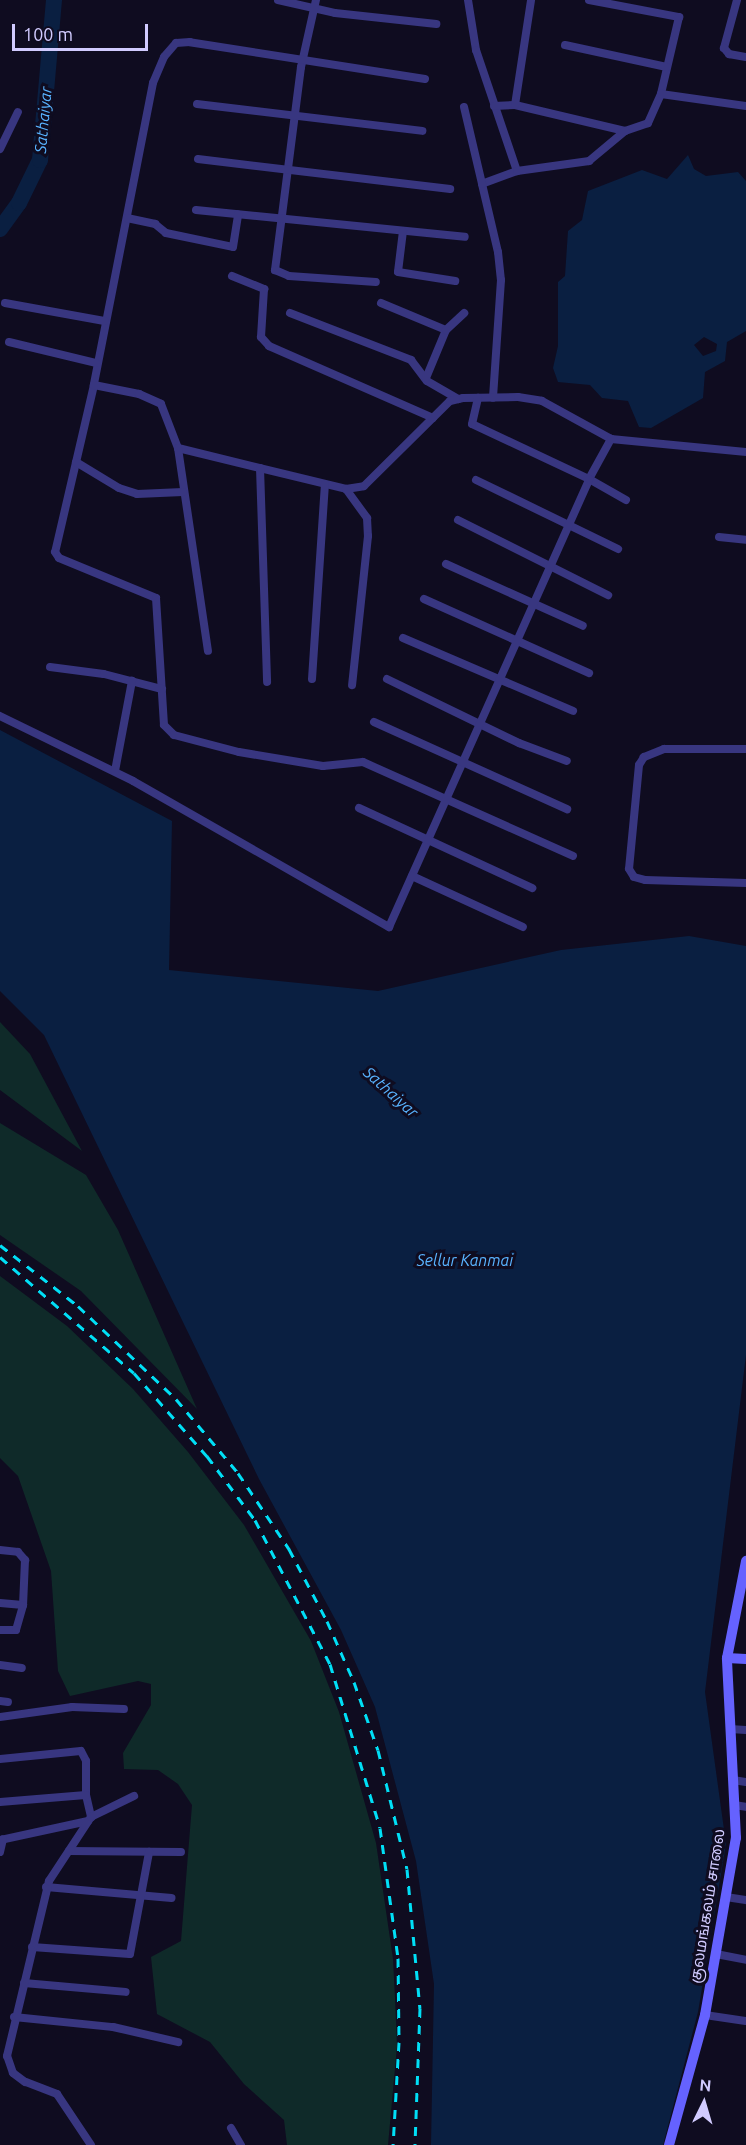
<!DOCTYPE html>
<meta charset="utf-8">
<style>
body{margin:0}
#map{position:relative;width:746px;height:2145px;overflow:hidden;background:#0f0c20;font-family:Ubuntu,"Noto Sans Tamil",sans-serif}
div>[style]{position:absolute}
.green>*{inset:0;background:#0f2a29}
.water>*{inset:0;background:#0a1f41}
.river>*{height:16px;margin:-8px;padding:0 8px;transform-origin:8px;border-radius:8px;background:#0a1f41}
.street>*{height:8px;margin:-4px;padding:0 4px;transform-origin:4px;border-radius:4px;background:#383680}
.secondary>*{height:10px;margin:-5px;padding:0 5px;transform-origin:5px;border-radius:5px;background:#6562ff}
.rail>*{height:3px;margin-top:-1.5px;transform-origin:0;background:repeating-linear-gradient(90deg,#00dff6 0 9px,transparent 0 17px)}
span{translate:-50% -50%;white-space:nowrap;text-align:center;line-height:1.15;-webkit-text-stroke:6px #0f0c20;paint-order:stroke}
.street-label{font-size:15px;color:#d1cbff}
.water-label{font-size:16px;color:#59b3ff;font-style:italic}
.north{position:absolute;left:674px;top:2073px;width:60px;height:60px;-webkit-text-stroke:4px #0f0c20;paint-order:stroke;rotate:5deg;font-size:16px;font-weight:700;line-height:24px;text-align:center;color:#d1cbff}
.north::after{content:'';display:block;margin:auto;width:21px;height:27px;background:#d1cbff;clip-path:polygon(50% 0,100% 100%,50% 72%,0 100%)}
.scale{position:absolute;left:12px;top:24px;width:136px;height:27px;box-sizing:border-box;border:3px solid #d1cbff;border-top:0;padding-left:8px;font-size:18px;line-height:21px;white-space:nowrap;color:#d1cbff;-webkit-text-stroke:4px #0f0c20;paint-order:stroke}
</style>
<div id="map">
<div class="green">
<div style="clip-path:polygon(0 1022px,30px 1054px,82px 1151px,0 1090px)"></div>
<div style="clip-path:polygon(0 1123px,86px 1175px,118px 1230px,197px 1409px,81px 1291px,0 1235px)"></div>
<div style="clip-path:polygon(0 1276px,67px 1326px,133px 1389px,188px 1452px,244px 1525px,311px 1641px,339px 1712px,376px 1843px,393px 1959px,395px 1998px,397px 2046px,388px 2145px,287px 2145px,284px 2120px,244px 2084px,210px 2042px,157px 2014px,151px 1957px,181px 1941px,192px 1805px,178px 1784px,158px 1770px,124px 1769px,123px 1753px,151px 1705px,151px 1684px,138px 1681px,70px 1696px,58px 1671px,51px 1571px,18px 1476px,0 1458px)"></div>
</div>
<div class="water">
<div style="clip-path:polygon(evenodd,688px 155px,694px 169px,706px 176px,738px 172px,746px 181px,746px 331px,727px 342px,725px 361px,705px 372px,703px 398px,651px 428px,639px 427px,628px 401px,602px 398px,590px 385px,558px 382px,553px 368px,558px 346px,558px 282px,565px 276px,568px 231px,582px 220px,588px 191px,642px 170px,667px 179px,688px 155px,704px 337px,717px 344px,716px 351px,703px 356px,694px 345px,704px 337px)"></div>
<div style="clip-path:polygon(0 730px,172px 821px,169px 970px,378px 991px,561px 950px,689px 936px,746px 946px,746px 1355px,705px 1692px,726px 1844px,698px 2012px,663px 2145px,431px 2145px,434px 1984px,416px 1861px,375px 1707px,341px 1630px,259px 1479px,44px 1035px,0 991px)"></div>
</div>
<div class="river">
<div style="left:0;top:229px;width:32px;rotate:-54deg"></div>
<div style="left:19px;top:203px;width:48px;rotate:-64deg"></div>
<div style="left:40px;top:160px;width:161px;rotate:-85deg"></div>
</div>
<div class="street">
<div style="left:278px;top:0;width:58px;rotate:12.8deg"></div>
<div style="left:335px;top:13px;width:102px;rotate:6.2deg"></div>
<div style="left:316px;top:0;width:69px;rotate:102.6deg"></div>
<div style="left:301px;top:67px;width:205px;rotate:97.3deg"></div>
<div style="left:275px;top:270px;width:15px;rotate:23deg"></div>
<div style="left:289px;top:276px;width:87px;rotate:3.9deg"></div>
<div style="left:468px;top:0;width:51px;rotate:80.9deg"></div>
<div style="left:476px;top:50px;width:128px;rotate:71.3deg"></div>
<div style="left:517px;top:171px;width:37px;rotate:160deg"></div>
<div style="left:482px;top:184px;width:70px;rotate:76.8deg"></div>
<div style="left:498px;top:252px;width:28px;rotate:84deg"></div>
<div style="left:501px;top:280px;width:118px;rotate:93.9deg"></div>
<div style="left:589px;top:0;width:92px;rotate:10.7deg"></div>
<div style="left:679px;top:17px;width:79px;rotate:103.2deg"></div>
<div style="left:737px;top:0;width:50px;rotate:105.2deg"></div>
<div style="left:724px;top:48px;width:8px;rotate:50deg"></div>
<div style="left:729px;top:54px;width:17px;rotate:10deg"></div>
<div style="left:565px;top:45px;width:104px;rotate:12.2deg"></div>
<div style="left:425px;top:79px;width:238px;rotate:-171.1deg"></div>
<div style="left:190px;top:42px;width:14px;rotate:176deg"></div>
<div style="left:176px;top:43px;width:18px;rotate:131deg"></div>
<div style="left:164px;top:57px;width:28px;rotate:113deg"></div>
<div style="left:153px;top:83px;width:308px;rotate:101.1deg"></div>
<div style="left:94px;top:385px;width:171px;rotate:103.1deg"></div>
<div style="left:55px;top:552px;width:7px;rotate:56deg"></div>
<div style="left:59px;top:558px;width:105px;rotate:22.4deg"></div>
<div style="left:156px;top:598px;width:127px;rotate:86.4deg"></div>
<div style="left:164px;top:725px;width:14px;rotate:45deg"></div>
<div style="left:174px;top:735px;width:67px;rotate:14.7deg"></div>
<div style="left:239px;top:752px;width:85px;rotate:9.5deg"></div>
<div style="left:323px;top:766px;width:40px;rotate:-5.7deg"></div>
<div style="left:363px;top:762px;width:230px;rotate:24.1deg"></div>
<div style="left:197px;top:104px;width:227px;rotate:6.8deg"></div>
<div style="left:515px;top:105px;width:113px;rotate:13.3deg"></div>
<div style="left:625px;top:131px;width:24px;rotate:-19deg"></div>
<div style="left:648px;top:123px;width:32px;rotate:-66deg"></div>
<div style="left:661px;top:94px;width:86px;rotate:8deg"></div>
<div style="left:494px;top:106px;width:21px;rotate:-3deg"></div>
<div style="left:515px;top:105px;width:106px;rotate:-81.3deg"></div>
<div style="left:464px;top:107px;width:79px;rotate:76.8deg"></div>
<div style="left:0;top:149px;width:41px;rotate:-64.1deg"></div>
<div style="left:198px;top:159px;width:254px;rotate:6.8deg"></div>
<div style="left:517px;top:171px;width:73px;rotate:-7.9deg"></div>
<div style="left:589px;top:161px;width:47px;rotate:-39.8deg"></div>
<div style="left:196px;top:210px;width:270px;rotate:5.7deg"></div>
<div style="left:127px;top:218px;width:29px;rotate:12deg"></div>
<div style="left:155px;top:224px;width:14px;rotate:39deg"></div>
<div style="left:166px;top:233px;width:68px;rotate:11.8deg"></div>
<div style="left:233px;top:247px;width:33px;rotate:-81deg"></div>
<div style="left:403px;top:231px;width:41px;rotate:97deg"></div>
<div style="left:398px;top:272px;width:58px;rotate:9deg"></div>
<div style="left:232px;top:276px;width:35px;rotate:22deg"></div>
<div style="left:264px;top:289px;width:48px;rotate:93.6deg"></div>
<div style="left:261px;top:337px;width:12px;rotate:48deg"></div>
<div style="left:269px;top:346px;width:179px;rotate:23.7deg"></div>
<div style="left:5px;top:303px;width:101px;rotate:10.3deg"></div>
<div style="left:381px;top:303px;width:70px;rotate:22.6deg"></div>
<div style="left:290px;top:313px;width:130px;rotate:21.2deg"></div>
<div style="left:411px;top:360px;width:26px;rotate:53deg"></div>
<div style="left:427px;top:381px;width:36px;rotate:30deg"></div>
<div style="left:9px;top:342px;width:89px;rotate:13.6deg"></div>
<div style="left:426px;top:378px;width:52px;rotate:-67.4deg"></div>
<div style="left:446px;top:330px;width:25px;rotate:-43deg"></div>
<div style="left:94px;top:385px;width:46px;rotate:11.3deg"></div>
<div style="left:139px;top:394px;width:24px;rotate:24deg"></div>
<div style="left:161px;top:404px;width:47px;rotate:68.9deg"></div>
<div style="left:178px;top:448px;width:173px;rotate:13.7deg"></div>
<div style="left:346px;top:489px;width:18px;rotate:-9deg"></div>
<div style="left:364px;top:486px;width:121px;rotate:-44.7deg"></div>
<div style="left:450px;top:401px;width:13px;rotate:-13deg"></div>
<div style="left:463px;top:398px;width:55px;rotate:-1deg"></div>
<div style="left:518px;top:397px;width:24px;rotate:9deg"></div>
<div style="left:542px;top:401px;width:79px;rotate:28.8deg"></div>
<div style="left:178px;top:448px;width:205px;rotate:81.6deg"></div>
<div style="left:76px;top:462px;width:50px;rotate:31.2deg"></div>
<div style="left:119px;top:488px;width:19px;rotate:18deg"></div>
<div style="left:137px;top:494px;width:46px;rotate:-2.5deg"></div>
<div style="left:260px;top:468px;width:214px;rotate:88.1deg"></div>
<div style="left:476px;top:480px;width:158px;rotate:25.9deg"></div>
<div style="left:346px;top:489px;width:36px;rotate:54deg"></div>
<div style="left:367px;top:518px;width:18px;rotate:87deg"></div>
<div style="left:368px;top:536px;width:150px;rotate:96.1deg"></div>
<div style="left:626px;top:500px;width:43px;rotate:-150.4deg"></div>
<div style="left:589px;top:479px;width:46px;rotate:-61.2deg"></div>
<div style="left:611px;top:439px;width:136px;rotate:5.5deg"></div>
<div style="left:458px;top:520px;width:168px;rotate:26.6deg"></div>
<div style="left:719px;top:537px;width:27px;rotate:6deg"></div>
<div style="left:446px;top:564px;width:150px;rotate:24.3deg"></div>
<div style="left:424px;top:599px;width:181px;rotate:24.2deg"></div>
<div style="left:403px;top:638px;width:185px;rotate:23.2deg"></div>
<div style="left:50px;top:667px;width:54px;rotate:7.4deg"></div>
<div style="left:104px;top:674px;width:60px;rotate:14.5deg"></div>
<div style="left:312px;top:679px;width:195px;rotate:-86.2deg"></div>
<div style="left:387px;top:679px;width:147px;rotate:25.9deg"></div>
<div style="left:519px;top:743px;width:51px;rotate:20.6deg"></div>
<div style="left:0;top:716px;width:148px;rotate:26deg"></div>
<div style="left:133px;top:781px;width:295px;rotate:29.7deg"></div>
<div style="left:389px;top:927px;width:491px;rotate:-65.9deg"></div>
<div style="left:589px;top:479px;width:129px;rotate:-154.8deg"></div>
<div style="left:472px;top:424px;width:27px;rotate:-77deg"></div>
<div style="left:374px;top:722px;width:212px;rotate:24.3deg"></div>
<div style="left:746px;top:749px;width:82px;rotate:180deg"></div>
<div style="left:664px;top:749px;width:22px;rotate:158deg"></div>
<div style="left:644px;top:757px;width:9px;rotate:122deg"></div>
<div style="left:639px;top:765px;width:104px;rotate:95.5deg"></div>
<div style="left:629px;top:869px;width:9px;rotate:58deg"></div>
<div style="left:634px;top:877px;width:11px;rotate:15deg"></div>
<div style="left:645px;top:880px;width:101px;rotate:1.7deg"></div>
<div style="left:115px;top:771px;width:92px;rotate:-79.3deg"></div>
<div style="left:359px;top:808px;width:191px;rotate:24.8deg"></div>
<div style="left:412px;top:876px;width:122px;rotate:24.7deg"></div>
<div style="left:0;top:1550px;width:18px;rotate:6deg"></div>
<div style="left:18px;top:1552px;width:11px;rotate:49deg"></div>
<div style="left:25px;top:1560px;width:45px;rotate:92.5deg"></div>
<div style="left:23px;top:1605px;width:23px;rotate:-175deg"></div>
<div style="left:0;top:1630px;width:16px"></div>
<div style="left:16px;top:1630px;width:26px;rotate:-74deg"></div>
<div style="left:0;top:1665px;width:22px;rotate:8deg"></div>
<div style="left:0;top:1701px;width:8px;rotate:7deg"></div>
<div style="left:0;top:1717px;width:73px;rotate:-7.9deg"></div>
<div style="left:72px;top:1707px;width:52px;rotate:2.2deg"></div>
<div style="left:730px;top:1729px;width:16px;rotate:4deg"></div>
<div style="left:0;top:1759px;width:81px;rotate:-5.6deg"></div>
<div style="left:81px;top:1751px;width:11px;rotate:63deg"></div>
<div style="left:86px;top:1761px;width:34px;rotate:90deg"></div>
<div style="left:86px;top:1795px;width:23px;rotate:77deg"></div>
<div style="left:733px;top:1780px;width:13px;rotate:9deg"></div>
<div style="left:0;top:1802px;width:86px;rotate:-4.7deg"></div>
<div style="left:734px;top:1805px;width:12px;rotate:9deg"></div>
<div style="left:0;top:1840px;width:90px;rotate:-12.2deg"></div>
<div style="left:69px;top:1851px;width:112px;rotate:0.5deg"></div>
<div style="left:0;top:1852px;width:13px;rotate:-77deg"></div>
<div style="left:46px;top:1887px;width:126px;rotate:5deg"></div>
<div style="left:726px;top:1897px;width:20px;rotate:9deg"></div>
<div style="left:32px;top:1947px;width:98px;rotate:4.1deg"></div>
<div style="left:130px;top:1954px;width:104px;rotate:-79.4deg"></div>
<div style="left:716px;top:1954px;width:31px;rotate:11deg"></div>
<div style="left:24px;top:1983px;width:102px;rotate:5deg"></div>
<div style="left:705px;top:2015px;width:41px;rotate:8.3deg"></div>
<div style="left:14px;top:2017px;width:100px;rotate:5.8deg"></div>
<div style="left:113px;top:2027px;width:67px;rotate:13deg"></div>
<div style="left:231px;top:2128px;width:20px;rotate:60deg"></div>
<div style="left:91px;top:2145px;width:61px;rotate:-123.7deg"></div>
<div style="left:57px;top:2094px;width:34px;rotate:-159deg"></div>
<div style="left:25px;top:2082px;width:15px;rotate:-143deg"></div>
<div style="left:13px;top:2073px;width:18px;rotate:-109deg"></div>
<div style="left:7px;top:2056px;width:180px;rotate:-76.5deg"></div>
<div style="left:49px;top:1881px;width:77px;rotate:-56.7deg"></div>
<div style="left:91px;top:1817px;width:48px;rotate:-26deg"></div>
</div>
<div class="secondary">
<div style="left:727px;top:1658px;width:19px;rotate:3deg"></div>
<div style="left:669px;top:2145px;width:135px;rotate:-74.5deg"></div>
<div style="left:705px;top:2015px;width:180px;rotate:-80.1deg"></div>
<div style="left:736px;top:1838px;width:180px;rotate:-92.9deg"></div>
<div style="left:727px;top:1658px;width:99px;rotate:-78.9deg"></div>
</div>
<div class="rail">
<div style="left:0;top:1245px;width:99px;rotate:38deg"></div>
<div style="left:78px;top:1306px;width:135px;rotate:43.5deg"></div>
<div style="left:176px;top:1399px;width:97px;rotate:50deg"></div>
<div style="left:238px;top:1473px;width:92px;rotate:56.1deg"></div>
<div style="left:289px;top:1549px;width:81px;rotate:62.2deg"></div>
<div style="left:327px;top:1621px;width:67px;rotate:66.1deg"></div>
<div style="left:354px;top:1682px;width:72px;rotate:70.6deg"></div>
<div style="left:378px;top:1750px;width:122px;rotate:76.3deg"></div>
<div style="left:407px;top:1869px;width:140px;rotate:84.7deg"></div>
<div style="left:420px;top:2008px;width:137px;rotate:92.1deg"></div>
<div style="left:0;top:1257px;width:177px;rotate:40.9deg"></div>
<div style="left:134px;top:1373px;width:111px;rotate:48.7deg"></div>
<div style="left:207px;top:1456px;width:80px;rotate:53.1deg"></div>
<div style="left:255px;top:1520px;width:162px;rotate:62.5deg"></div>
<div style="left:330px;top:1664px;width:171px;rotate:73deg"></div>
<div style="left:380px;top:1828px;width:131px;rotate:82.1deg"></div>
<div style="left:398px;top:1958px;width:84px;rotate:89.3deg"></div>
<div style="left:399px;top:2042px;width:103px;rotate:93.3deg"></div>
</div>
<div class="street-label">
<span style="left:707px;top:1906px;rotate:-81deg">குலமங்கலம் சாலை</span>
</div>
<div class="water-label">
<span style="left:43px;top:120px;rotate:-85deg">Sathaiyar</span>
<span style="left:391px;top:1092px;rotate:42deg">Sathaiyar</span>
<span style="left:465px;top:1260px">Sellur Kanmai</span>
</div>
<div class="north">N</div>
<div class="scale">100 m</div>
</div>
